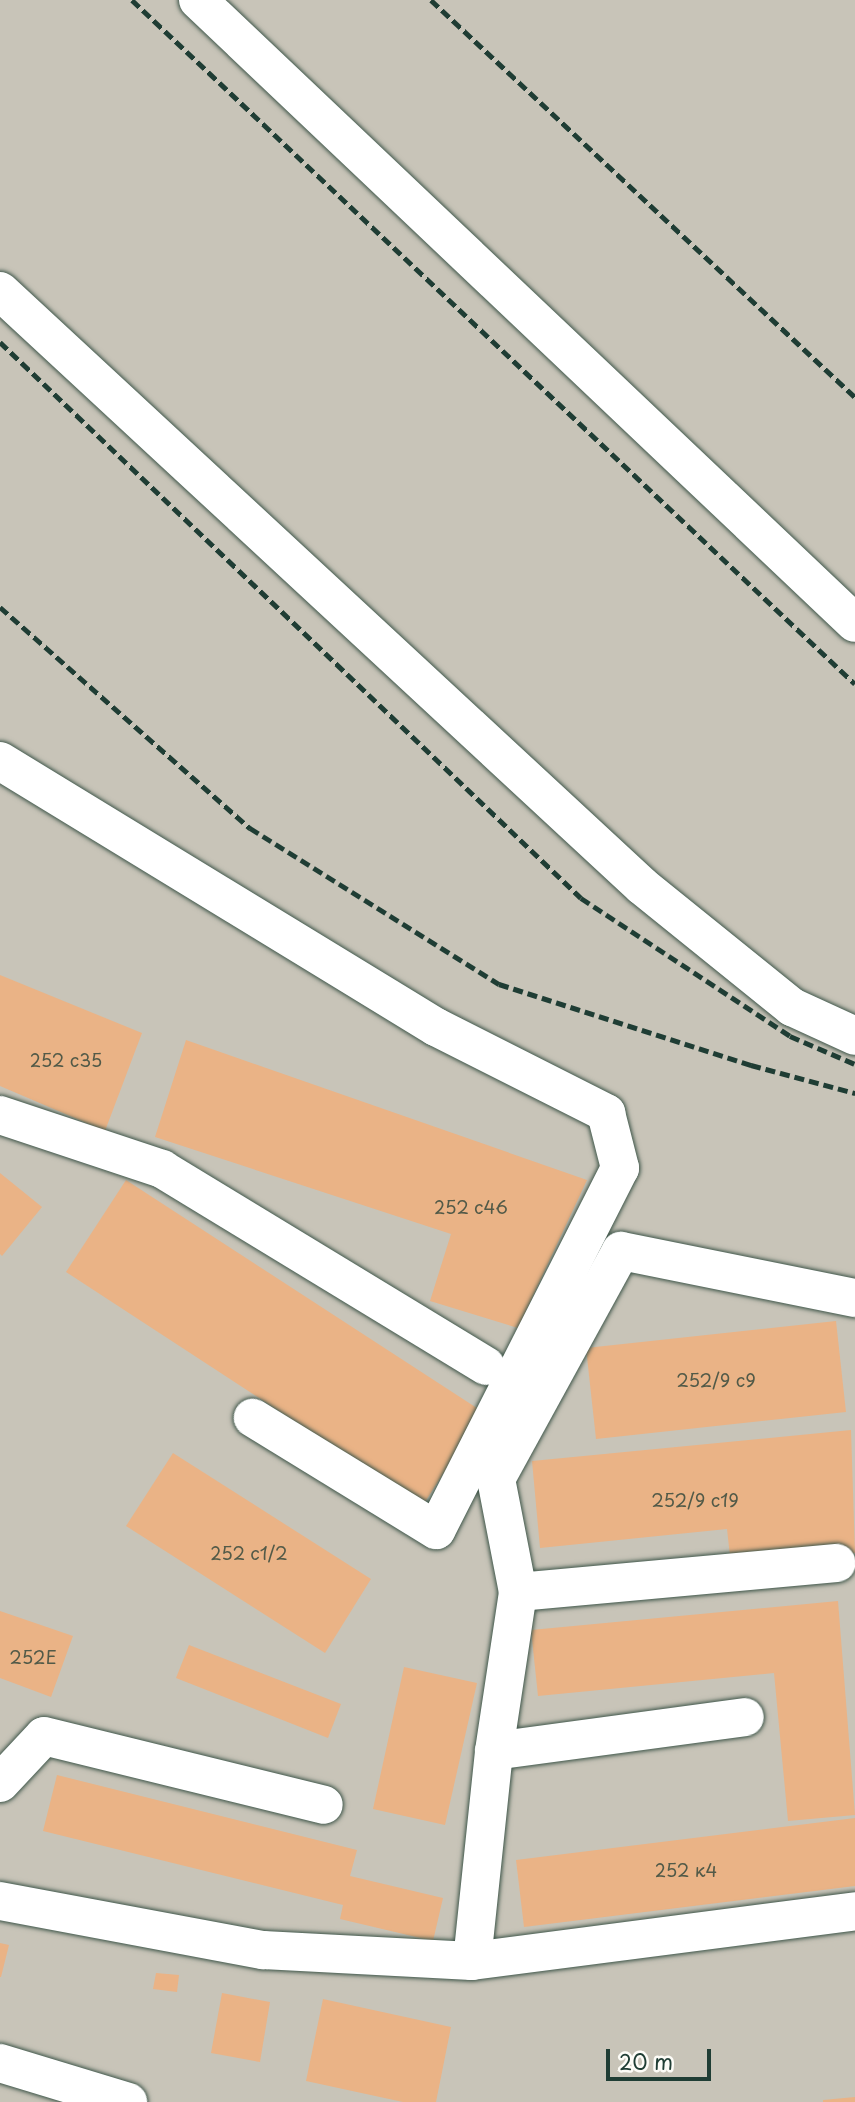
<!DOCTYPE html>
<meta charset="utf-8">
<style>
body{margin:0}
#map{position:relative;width:855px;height:2102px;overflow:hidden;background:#f3e4ca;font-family:"Playpen Sans",sans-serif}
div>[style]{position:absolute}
.industrial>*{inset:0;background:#c8c4b8}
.building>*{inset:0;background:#eab386}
.roads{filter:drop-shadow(0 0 2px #3f564a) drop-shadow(0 0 2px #3f564a)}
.minor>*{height:38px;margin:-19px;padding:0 19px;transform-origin:19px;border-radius:19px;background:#fff}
.rail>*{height:5px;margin-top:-2.5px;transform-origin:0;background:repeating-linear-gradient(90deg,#1f3d34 0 10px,transparent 0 15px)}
span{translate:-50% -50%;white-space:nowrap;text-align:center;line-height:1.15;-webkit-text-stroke:5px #fdfcf7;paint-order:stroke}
.number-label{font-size:18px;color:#525a48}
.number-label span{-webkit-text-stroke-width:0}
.scale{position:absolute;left:606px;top:2049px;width:105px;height:32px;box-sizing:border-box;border:4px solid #1f3d34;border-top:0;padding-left:9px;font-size:21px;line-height:24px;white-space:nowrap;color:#1f3d34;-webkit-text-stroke:5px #fdfcf7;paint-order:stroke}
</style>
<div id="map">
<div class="industrial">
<div style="clip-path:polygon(0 0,855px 0,855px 2102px,0 2102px)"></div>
</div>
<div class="building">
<div style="clip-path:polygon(0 975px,142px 1033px,105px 1131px,0 1086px)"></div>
<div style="clip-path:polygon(186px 1040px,587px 1180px,518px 1328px,430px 1301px,451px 1234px,155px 1137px)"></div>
<div style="clip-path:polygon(0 1173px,42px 1207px,2px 1256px,0 1254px)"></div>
<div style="clip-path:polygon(126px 1180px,483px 1412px,423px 1505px,66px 1272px)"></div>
<div style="clip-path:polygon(836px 1321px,846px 1412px,596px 1439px,586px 1348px)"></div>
<div style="clip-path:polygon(851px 1430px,855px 1553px,731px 1565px,727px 1529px,540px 1548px,532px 1461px)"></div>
<div style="clip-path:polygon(173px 1453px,371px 1579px,325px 1653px,126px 1526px)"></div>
<div style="clip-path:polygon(838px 1601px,855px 1815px,788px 1821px,774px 1673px,538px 1696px,531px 1630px)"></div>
<div style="clip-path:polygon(0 1611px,73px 1636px,51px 1697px,0 1678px)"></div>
<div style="clip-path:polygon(189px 1645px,341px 1704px,328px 1738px,176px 1678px)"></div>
<div style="clip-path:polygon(404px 1667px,477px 1683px,445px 1825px,373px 1809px)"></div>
<div style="clip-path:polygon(57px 1775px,357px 1850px,350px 1876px,443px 1898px,433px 1941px,340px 1919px,343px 1905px,43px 1831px)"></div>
<div style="clip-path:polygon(855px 1818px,855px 1886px,524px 1927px,516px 1860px)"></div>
<div style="clip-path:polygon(0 1943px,9px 1945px,1px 1977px,0 1977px)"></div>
<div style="clip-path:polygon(156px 1973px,179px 1975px,177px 1992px,153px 1989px)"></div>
<div style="clip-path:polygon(222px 1993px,270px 2002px,260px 2062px,211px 2053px)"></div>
<div style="clip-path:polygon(323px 1999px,451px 2027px,436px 2102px,403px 2102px,306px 2081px)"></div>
<div style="clip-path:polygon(855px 2097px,855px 2102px,823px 2102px,823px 2100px)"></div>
</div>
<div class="roads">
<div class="minor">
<div style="left:198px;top:0;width:905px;rotate:43.48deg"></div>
<div style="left:0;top:291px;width:875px;rotate:42.82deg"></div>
<div style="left:642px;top:886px;width:193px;rotate:38.9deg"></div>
<div style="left:792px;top:1007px;width:69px;rotate:24.7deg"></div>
<div style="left:0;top:761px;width:511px;rotate:31.39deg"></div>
<div style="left:436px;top:1027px;width:191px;rotate:26.8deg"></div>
<div style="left:606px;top:1113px;width:57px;rotate:75.7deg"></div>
<div style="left:620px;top:1168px;width:406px;rotate:116.9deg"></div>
<div style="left:436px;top:1530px;width:215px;rotate:-148.5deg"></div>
<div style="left:0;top:1115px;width:171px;rotate:18.4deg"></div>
<div style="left:162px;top:1169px;width:379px;rotate:31.3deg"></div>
<div style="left:518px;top:1592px;width:320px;rotate:-5.2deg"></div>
<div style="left:494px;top:1751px;width:253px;rotate:-7.7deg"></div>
<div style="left:0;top:1783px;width:64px;rotate:-46.9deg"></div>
<div style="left:44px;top:1736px;width:288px;rotate:13.8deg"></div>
<div style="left:0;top:1901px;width:268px;rotate:10.6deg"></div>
<div style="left:263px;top:1950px;width:209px;rotate:3deg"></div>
<div style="left:472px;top:1961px;width:386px;rotate:-7.4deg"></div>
<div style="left:472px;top:1961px;width:211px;rotate:-84deg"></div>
<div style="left:494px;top:1751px;width:161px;rotate:-81.4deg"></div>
<div style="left:518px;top:1592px;width:115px;rotate:-101deg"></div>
<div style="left:496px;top:1479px;width:260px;rotate:-61.3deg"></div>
<div style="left:621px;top:1251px;width:239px;rotate:11.4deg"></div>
<div style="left:0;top:2063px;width:134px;rotate:16.9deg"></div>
</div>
</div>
<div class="rail">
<div style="left:132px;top:0;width:995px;rotate:43.41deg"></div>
<div style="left:431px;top:0;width:581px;rotate:43.12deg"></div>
<div style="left:0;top:342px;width:804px;rotate:43.74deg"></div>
<div style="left:581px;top:898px;width:250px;rotate:33.4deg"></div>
<div style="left:790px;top:1036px;width:71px;rotate:23.3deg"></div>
<div style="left:0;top:607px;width:334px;rotate:41.5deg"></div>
<div style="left:250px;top:828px;width:294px;rotate:32.1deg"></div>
<div style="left:499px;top:984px;width:265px;rotate:17.8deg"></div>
<div style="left:751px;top:1065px;width:108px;rotate:15.1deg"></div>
</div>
<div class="number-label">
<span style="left:66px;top:1060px">252 с35</span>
<span style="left:471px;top:1207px">252 с46</span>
<span style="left:716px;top:1380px">252/9 с9</span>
<span style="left:695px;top:1500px">252/9 с19</span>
<span style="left:249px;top:1553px">252 с1/2</span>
<span style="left:33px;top:1657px">252Е</span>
<span style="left:686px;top:1870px">252 к4</span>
</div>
<div class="scale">20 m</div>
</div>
